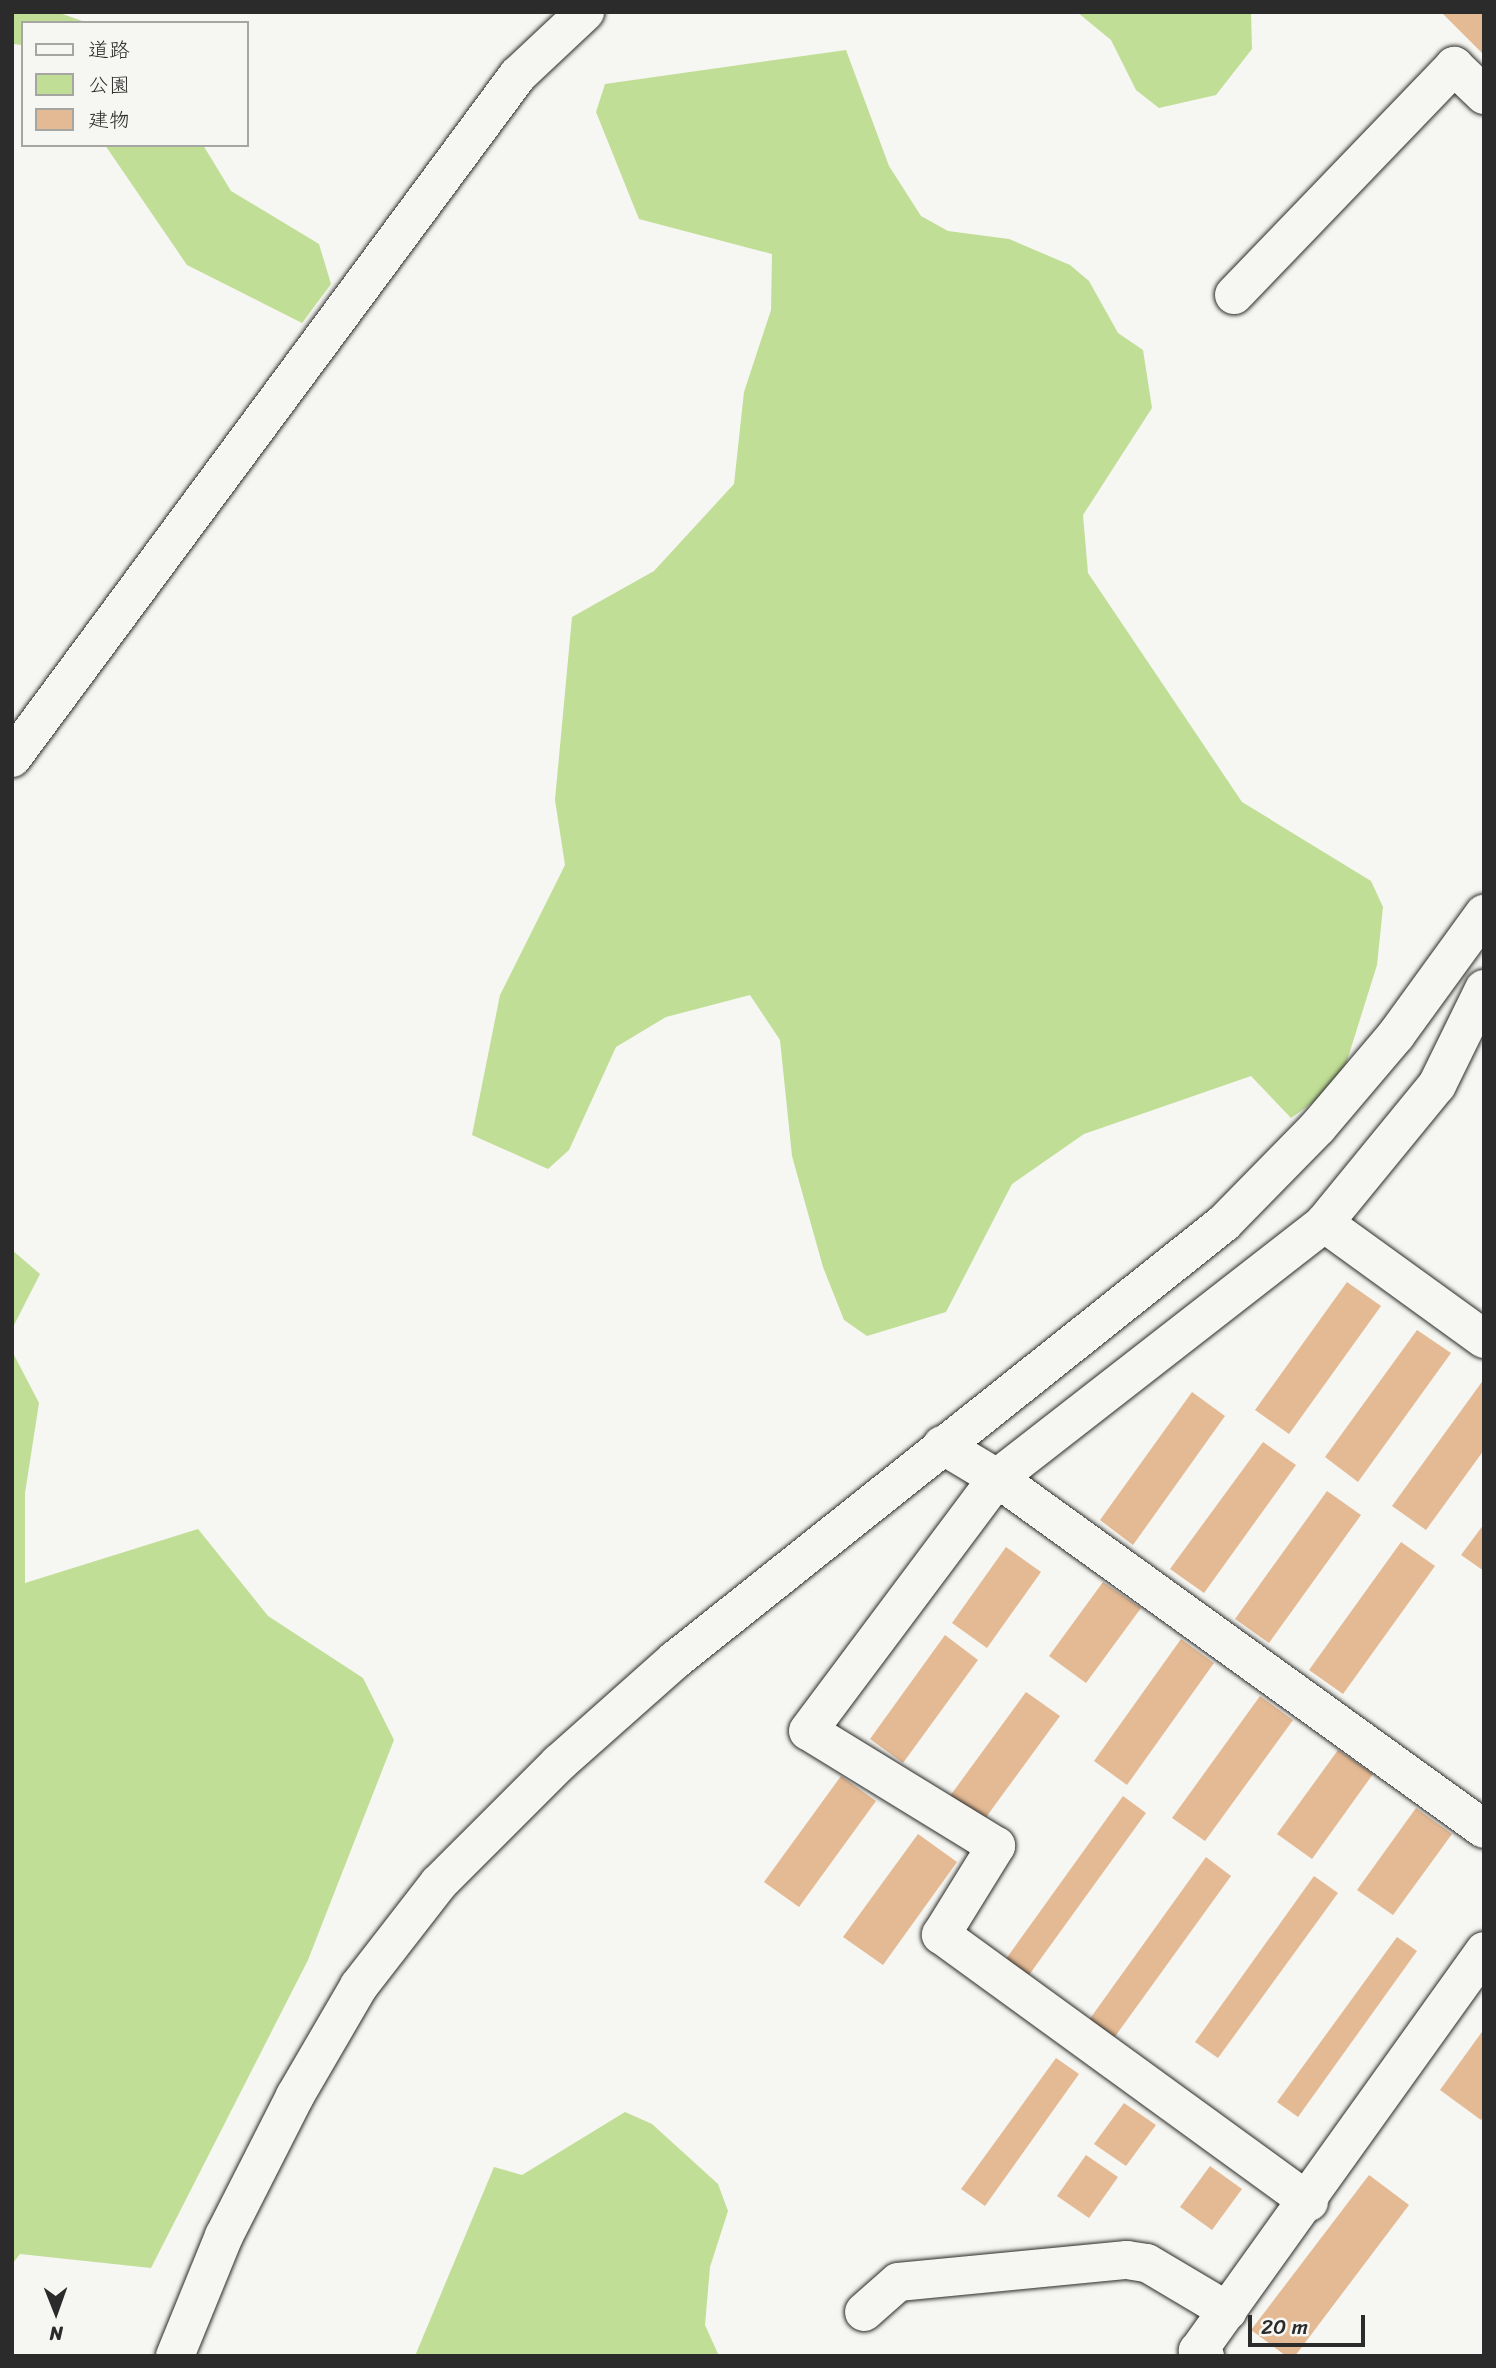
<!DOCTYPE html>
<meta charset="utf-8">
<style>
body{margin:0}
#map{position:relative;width:1496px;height:2368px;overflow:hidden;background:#f6f6f2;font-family:Sriracha,"Klee One",sans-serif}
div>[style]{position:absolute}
.green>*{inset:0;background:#c0de96}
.building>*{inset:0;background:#e4ba94}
.roads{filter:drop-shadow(0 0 2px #2b2b2b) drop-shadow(0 0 2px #2b2b2b)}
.minor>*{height:38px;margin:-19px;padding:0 19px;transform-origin:19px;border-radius:19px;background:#f6f6f2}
span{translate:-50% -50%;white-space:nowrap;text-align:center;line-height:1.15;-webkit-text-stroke:7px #f6f6f2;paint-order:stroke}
.frame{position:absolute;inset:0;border:14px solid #2b2b2b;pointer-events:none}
.legend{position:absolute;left:21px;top:21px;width:228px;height:126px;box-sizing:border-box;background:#f6f6f2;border:2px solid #a5a5a2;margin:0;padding:9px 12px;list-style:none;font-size:21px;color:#2b2b2b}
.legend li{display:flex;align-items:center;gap:14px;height:35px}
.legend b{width:35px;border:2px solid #a5a5a2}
.north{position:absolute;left:21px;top:2277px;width:70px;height:70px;-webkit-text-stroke:5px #f6f6f2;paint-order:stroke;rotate:179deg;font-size:19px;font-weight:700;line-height:28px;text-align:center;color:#2b2b2b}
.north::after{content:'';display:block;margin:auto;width:24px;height:32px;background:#2b2b2b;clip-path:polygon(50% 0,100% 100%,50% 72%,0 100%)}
.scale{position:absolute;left:1248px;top:2315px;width:117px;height:32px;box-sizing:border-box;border:4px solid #2b2b2b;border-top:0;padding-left:9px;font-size:21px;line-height:24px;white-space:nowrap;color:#2b2b2b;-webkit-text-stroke:5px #f6f6f2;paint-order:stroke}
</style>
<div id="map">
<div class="green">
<div style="clip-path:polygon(12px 12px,57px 12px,88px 23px,23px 23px,23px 45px,12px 44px)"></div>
<div style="clip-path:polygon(1077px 12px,1251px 12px,1252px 49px,1216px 95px,1159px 108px,1136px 90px,1111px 40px)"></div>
<div style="clip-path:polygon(846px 50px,889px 166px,921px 216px,948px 231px,1009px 239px,1070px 265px,1089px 281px,1118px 333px,1143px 350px,1152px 408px,1083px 515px,1088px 573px,1242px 802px,1371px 881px,1383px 907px,1377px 965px,1340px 1083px,1291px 1118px,1251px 1076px,1084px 1134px,1012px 1184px,946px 1312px,867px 1336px,844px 1320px,823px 1267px,792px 1156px,780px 1040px,750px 995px,666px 1017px,616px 1047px,569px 1150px,548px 1169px,472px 1135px,500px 995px,565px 865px,555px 800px,572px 617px,654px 571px,734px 484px,744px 392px,771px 310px,772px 254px,639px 219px,596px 112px,605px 84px)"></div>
<div style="clip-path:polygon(105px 145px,203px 145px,231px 191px,319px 244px,331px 284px,302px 323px,187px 265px)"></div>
<div style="clip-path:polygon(12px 1250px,40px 1274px,12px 1329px)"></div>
<div style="clip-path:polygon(12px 1351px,39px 1403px,25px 1493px,25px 1583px,198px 1529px,268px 1616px,363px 1678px,394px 1740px,308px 1960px,151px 2268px,20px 2254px,12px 2264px)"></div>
<div style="clip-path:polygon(625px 2112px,652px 2124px,718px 2184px,728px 2211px,710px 2267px,705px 2325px,719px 2356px,415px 2356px,494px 2167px,522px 2175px)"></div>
</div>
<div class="building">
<div style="clip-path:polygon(1441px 12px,1484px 12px,1484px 55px)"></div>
<div style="clip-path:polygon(1347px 1282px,1381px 1306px,1289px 1434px,1255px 1410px)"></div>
<div style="clip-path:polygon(1417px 1330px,1451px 1353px,1358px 1482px,1325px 1457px)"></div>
<div style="clip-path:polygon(1484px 1379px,1484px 1450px,1426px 1530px,1392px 1506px)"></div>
<div style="clip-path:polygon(1192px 1392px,1225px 1416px,1133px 1545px,1100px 1520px)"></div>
<div style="clip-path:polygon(1263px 1442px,1296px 1465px,1204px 1593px,1170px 1569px)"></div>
<div style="clip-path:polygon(1327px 1491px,1361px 1515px,1269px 1643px,1235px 1619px)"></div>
<div style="clip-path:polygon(1484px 1524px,1484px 1571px,1461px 1555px)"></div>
<div style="clip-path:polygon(1401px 1542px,1435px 1566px,1343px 1694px,1309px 1670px)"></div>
<div style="clip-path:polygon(1006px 1547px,1041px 1572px,987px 1648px,952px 1623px)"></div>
<div style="clip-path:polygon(1103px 1582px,1141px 1608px,1086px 1683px,1049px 1656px)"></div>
<div style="clip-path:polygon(945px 1635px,978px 1660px,903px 1763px,870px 1739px)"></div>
<div style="clip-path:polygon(1181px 1639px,1214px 1663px,1127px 1785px,1094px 1761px)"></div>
<div style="clip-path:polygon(1026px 1692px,1060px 1716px,984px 1820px,950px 1796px)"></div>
<div style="clip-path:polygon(1260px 1696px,1293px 1720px,1205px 1841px,1172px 1818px)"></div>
<div style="clip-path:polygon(1338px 1750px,1373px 1774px,1312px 1859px,1277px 1834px)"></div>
<div style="clip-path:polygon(841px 1776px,876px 1801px,799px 1907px,764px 1882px)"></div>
<div style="clip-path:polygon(1123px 1796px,1146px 1813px,1029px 1975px,1006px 1959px)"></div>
<div style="clip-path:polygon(1416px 1808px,1452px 1834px,1393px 1915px,1357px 1890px)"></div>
<div style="clip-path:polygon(918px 1834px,957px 1862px,883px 1965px,843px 1937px)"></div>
<div style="clip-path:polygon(1206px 1857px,1231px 1876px,1114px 2038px,1089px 2020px)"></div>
<div style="clip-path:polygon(1314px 1876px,1338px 1893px,1218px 2058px,1195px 2042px)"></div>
<div style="clip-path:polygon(1397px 1937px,1417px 1951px,1298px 2117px,1277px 2102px)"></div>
<div style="clip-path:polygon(1484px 2029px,1484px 2115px,1481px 2120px,1440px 2090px)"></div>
<div style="clip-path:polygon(1056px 2058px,1079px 2074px,985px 2206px,961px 2189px)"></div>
<div style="clip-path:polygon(1124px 2103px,1156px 2125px,1126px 2166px,1094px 2144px)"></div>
<div style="clip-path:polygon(1086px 2155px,1118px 2177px,1089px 2218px,1057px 2196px)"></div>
<div style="clip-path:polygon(1210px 2166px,1242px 2189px,1212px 2230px,1180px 2207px)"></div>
<div style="clip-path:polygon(1369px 2175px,1409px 2205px,1295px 2356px,1286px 2356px,1251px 2330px)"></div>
</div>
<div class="roads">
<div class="minor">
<div style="left:1234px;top:295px;width:318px;rotate:-46.1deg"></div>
<div style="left:1454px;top:66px;width:42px;rotate:44deg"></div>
<div style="left:12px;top:758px;width:850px;rotate:-53.47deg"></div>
<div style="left:518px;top:75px;width:92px;rotate:-43.2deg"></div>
<div style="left:1324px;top:1223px;width:198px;rotate:35.9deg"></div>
<div style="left:942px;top:1445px;width:64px;rotate:31deg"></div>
<div style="left:997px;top:1478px;width:600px;rotate:35.78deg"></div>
<div style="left:1309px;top:2202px;width:455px;rotate:-144deg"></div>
<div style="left:941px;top:1935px;width:105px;rotate:-58.3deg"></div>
<div style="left:996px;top:1846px;width:220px;rotate:-148.5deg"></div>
<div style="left:808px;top:1731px;width:316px;rotate:-53.2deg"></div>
<div style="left:997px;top:1478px;width:415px;rotate:-37.9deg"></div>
<div style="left:1324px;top:1223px;width:178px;rotate:-50.7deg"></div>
<div style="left:1437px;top:1085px;width:107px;rotate:-63.9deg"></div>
<div style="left:864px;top:2312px;width:45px;rotate:-41.4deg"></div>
<div style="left:898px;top:2282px;width:230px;rotate:-5.5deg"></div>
<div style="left:1127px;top:2260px;width:20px;rotate:9deg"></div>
<div style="left:1147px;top:2263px;width:94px;rotate:30.7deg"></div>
<div style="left:175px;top:2356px;width:130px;rotate:-67.8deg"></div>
<div style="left:224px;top:2236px;width:157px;rotate:-63.1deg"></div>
<div style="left:295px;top:2096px;width:127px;rotate:-59.8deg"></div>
<div style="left:359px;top:1986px;width:130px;rotate:-52.2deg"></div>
<div style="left:439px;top:1883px;width:170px;rotate:-45deg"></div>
<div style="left:559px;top:1763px;width:155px;rotate:-41.6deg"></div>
<div style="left:675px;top:1660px;width:702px;rotate:-38.52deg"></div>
<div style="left:1224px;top:1223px;width:134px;rotate:-45.6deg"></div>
<div style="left:1318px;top:1127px;width:121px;rotate:-49.7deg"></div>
<div style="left:1396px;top:1035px;width:150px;rotate:-54deg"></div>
<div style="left:1205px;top:2356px;width:9px;rotate:-144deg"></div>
<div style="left:1198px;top:2351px;width:492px;rotate:-54.4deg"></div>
</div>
</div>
<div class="frame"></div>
<ul class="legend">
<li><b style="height:9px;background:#f6f6f2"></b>道路</li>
<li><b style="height:19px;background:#c0de96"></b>公園</li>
<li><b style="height:19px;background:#e4ba94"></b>建物</li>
</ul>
<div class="north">N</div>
<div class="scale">20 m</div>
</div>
